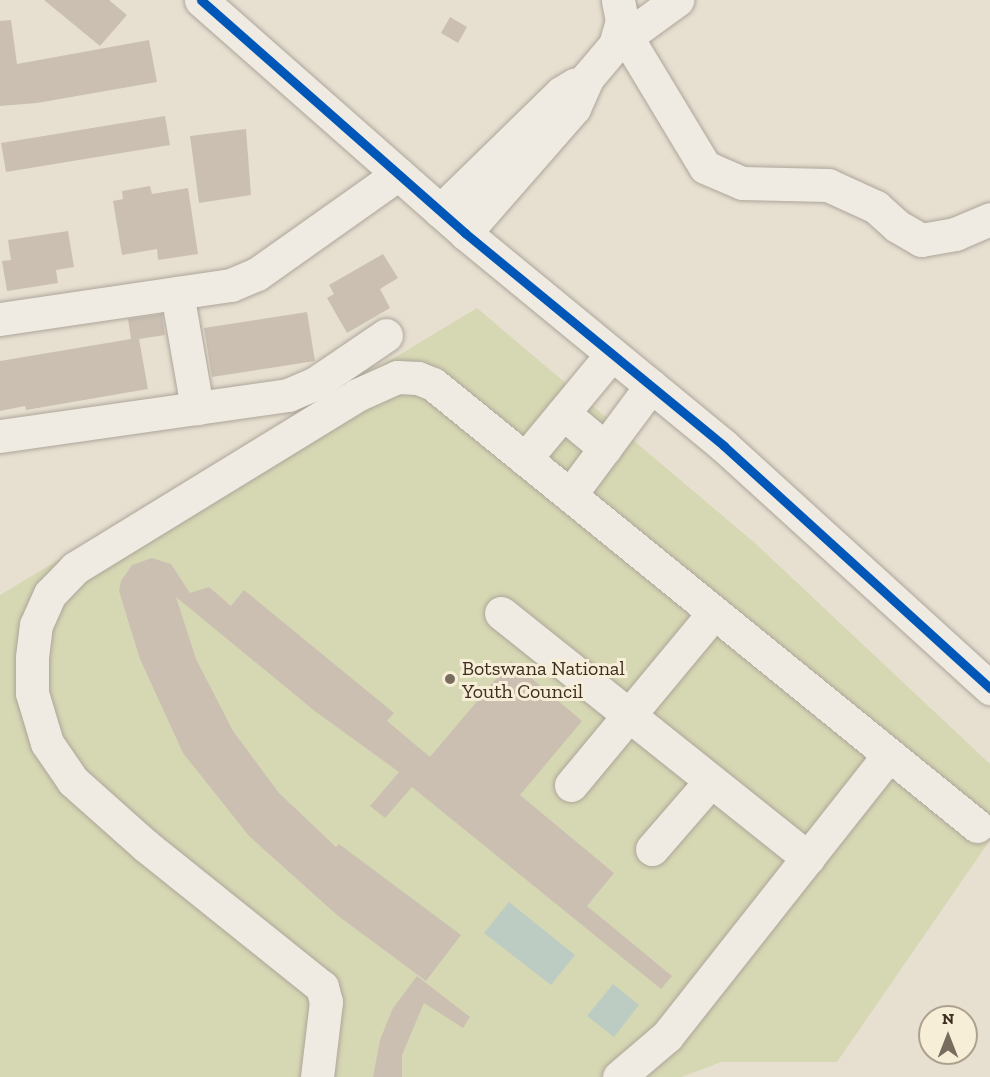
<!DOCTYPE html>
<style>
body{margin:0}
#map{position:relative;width:990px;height:1077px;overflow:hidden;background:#e7e0d1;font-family:"Zilla Slab",serif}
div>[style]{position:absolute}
.green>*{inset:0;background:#d6d7b3}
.water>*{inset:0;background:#bcccc2}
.building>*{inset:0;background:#cbbfb2}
.roads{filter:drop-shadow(0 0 2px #ada599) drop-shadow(0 0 2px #ada599)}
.minor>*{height:33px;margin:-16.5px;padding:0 16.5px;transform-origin:16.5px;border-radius:16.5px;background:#efebe3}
.cycleway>*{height:9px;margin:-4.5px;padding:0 4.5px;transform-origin:4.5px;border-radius:4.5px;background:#0057b8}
.dots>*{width:16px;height:16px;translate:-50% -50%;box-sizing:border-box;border:3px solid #f7eed8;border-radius:50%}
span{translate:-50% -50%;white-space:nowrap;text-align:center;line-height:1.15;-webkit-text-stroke:6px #f7eed8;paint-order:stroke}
.poi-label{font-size:20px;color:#3d2e20}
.left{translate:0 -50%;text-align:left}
.north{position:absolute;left:918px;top:1005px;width:60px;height:60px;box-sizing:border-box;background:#f7eed8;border:2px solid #ada18e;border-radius:50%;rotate:0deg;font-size:16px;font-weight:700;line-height:24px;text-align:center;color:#3d2e20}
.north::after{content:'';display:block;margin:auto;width:21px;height:27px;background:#786c5e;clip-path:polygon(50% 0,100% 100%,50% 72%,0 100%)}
</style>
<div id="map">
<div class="green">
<div style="clip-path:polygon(477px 308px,756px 544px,990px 764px,990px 840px,837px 1062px,721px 1062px,682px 1077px,0 1077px,0 595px)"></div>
</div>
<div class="water">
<div style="clip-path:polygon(509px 902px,575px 955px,551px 985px,484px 933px)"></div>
<div style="clip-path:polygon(613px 984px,639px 1005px,614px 1037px,587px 1016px)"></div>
</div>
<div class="building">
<div style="clip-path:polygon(44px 0,109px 0,127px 15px,100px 46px)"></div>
<div style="clip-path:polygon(450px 17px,467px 27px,458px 43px,441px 33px)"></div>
<div style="clip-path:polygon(11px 20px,17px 64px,149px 40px,157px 82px,37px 103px,0 106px,0 21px)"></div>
<div style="clip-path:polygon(165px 116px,170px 145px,6px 172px,1px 143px)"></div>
<div style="clip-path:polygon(246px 129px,251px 195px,199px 203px,190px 136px)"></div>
<div style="clip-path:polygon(150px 186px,152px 194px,188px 188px,198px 254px,158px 260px,157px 249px,122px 255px,113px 201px,123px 199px,122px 191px)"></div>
<div style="clip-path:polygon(68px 231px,74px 267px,56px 270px,58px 283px,7px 291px,2px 261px,11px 260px,8px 240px)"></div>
<div style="clip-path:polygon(383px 254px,398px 278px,380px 289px,390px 308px,347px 333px,327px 298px,334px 294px,329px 285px)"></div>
<div style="clip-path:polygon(307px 312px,315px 361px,212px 377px,204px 328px)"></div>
<div style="clip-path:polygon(162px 314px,165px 335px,139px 339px,148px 389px,26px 410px,25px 406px,0 411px,0 361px,131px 339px,128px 319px)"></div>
<div style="clip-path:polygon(152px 558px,171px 564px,190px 593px,209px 587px,231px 606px,244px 590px,394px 713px,387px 721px,430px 757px,511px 661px,582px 721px,520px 795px,614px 873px,587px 906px,672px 976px,661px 989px,412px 787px,385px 818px,370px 806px,399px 772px,316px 712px,176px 597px,196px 659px,233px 731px,279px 793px,336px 847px,339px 844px,461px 935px,426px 981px,337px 915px,249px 836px,183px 753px,140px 659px,119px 591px,121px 581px,132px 565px)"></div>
<div style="clip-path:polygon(417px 976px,470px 1017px,463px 1028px,424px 1003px,402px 1055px,402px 1077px,373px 1077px,380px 1040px,393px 1008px)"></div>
</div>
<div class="roads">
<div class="minor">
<div style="left:201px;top:0;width:352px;rotate:41.4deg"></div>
<div style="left:465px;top:233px;width:335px;rotate:39.4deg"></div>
<div style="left:724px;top:446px;width:360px;rotate:42.3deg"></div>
<div style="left:626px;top:36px;width:153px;rotate:58.9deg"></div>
<div style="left:705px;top:167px;width:40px;rotate:23.4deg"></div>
<div style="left:742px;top:183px;width:86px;rotate:1.3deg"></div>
<div style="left:828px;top:185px;width:53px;rotate:24.6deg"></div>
<div style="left:876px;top:207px;width:28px;rotate:42deg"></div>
<div style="left:897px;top:226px;width:28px;rotate:30deg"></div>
<div style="left:921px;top:240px;width:35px;rotate:-10deg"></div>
<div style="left:955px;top:234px;width:38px;rotate:-23deg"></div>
<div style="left:615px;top:45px;width:25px;rotate:-74deg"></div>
<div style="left:622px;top:21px;width:21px;rotate:-101deg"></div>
<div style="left:440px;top:211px;width:169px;rotate:-44.3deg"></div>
<div style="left:561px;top:93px;width:17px;rotate:-31deg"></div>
<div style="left:465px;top:233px;width:166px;rotate:-48.9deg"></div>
<div style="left:574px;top:108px;width:34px;rotate:-66deg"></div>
<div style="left:588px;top:77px;width:42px;rotate:-49.8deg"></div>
<div style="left:615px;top:45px;width:77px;rotate:-36deg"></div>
<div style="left:177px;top:293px;width:117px;rotate:80.1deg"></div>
<div style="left:0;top:319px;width:233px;rotate:-8.4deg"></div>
<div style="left:231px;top:285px;width:28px;rotate:-23deg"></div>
<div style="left:257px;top:274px;width:173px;rotate:-35.3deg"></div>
<div style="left:563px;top:413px;width:55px;rotate:39.8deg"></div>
<div style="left:0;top:436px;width:291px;rotate:-8.1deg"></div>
<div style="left:288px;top:395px;width:28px;rotate:-23deg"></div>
<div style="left:314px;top:384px;width:87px;rotate:-34.2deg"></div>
<div style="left:525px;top:459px;width:136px;rotate:-50.4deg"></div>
<div style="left:570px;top:495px;width:136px;rotate:-53.4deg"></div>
<div style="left:501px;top:613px;width:393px;rotate:38.6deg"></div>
<div style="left:571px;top:785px;width:224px;rotate:-50.3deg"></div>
<div style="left:652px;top:849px;width:90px;rotate:-49.1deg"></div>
<div style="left:317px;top:1077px;width:76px;rotate:-83.2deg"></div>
<div style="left:326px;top:1002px;width:16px;rotate:-105deg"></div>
<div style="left:322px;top:987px;width:226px;rotate:-141.3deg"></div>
<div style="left:146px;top:846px;width:98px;rotate:-138.3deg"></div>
<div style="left:73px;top:781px;width:46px;rotate:-124.4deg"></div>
<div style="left:47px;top:743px;width:52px;rotate:-106.7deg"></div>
<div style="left:32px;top:693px;width:36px;rotate:-90deg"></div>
<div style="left:32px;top:657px;width:32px;rotate:-83deg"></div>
<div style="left:36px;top:625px;width:34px;rotate:-66deg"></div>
<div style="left:50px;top:594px;width:36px;rotate:-46deg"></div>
<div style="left:75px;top:568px;width:331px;rotate:-31.5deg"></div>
<div style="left:357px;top:395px;width:44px;rotate:-24.2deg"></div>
<div style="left:397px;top:377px;width:21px;rotate:3deg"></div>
<div style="left:418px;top:378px;width:16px;rotate:22deg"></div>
<div style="left:433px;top:384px;width:701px;rotate:39.09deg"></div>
<div style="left:619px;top:1077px;width:63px;rotate:-40.5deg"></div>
<div style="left:667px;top:1036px;width:358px;rotate:-51.7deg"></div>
</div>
</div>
<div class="cycleway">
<div style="left:201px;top:0;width:352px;rotate:41.4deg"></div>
<div style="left:465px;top:233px;width:335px;rotate:39.4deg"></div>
<div style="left:724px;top:446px;width:360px;rotate:42.3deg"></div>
</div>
<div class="dots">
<div style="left:450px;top:679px;background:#786c5e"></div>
</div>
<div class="poi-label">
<span class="left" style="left:462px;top:680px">Botswana National<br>Youth Council</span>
</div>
<div class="north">N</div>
</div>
